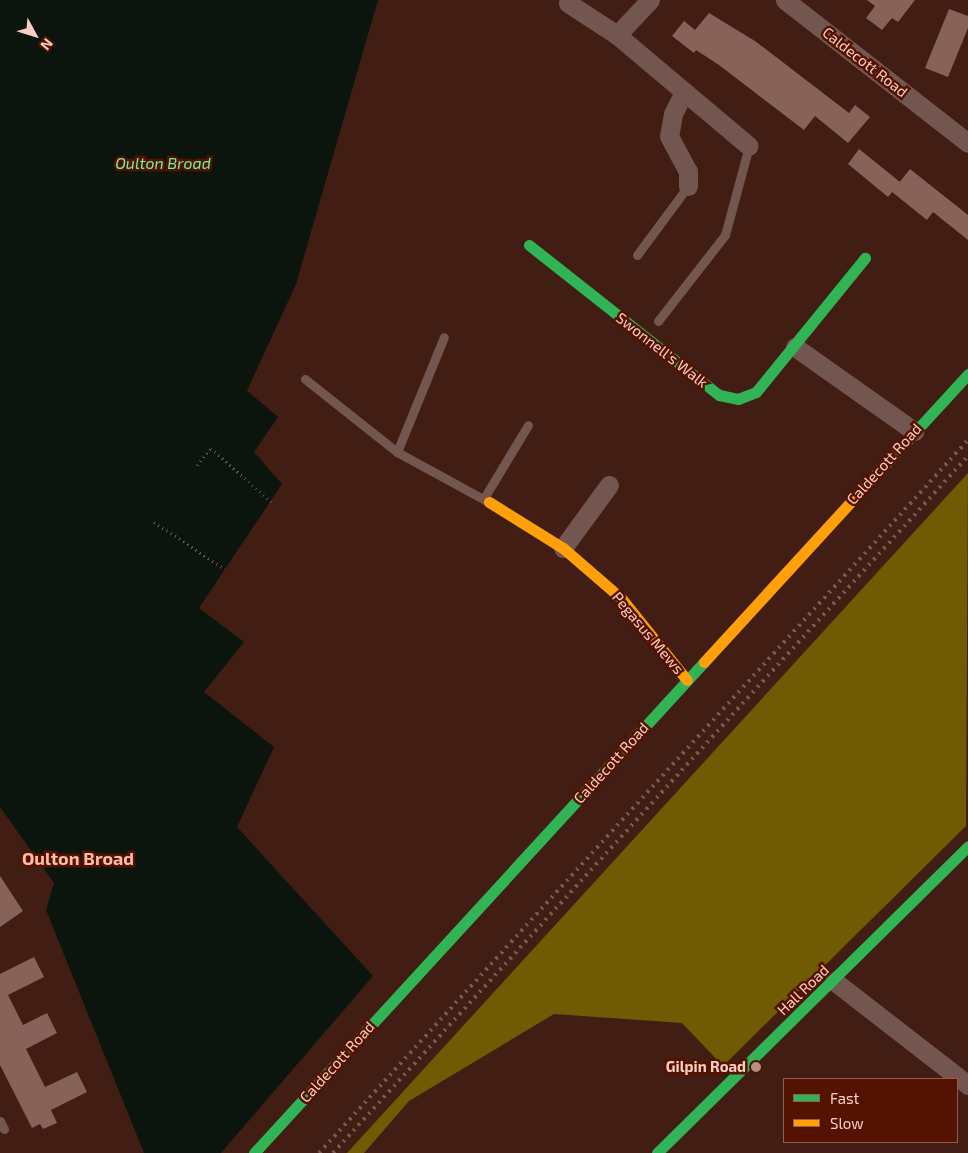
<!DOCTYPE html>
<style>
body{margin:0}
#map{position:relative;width:968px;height:1153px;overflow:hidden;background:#411d14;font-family:"Exo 2",sans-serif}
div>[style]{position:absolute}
.forest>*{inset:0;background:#705a04}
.water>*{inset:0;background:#0c150d}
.building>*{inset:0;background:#866259}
.path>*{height:3px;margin-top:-1.5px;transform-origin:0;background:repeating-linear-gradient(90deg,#735851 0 1px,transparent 0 5px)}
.lane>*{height:9px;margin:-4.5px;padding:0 4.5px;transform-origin:4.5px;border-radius:4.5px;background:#73564f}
.street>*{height:19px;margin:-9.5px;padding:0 9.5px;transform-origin:9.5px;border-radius:9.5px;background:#73564f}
.fast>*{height:11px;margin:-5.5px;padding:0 5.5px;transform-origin:5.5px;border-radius:5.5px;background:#30b455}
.slow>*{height:11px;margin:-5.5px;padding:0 5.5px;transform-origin:5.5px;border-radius:5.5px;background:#ff9f0a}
.rail>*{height:4px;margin-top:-2px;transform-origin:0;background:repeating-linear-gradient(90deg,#775952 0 2.5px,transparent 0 7.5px)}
.dots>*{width:14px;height:14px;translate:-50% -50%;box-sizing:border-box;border:2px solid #541201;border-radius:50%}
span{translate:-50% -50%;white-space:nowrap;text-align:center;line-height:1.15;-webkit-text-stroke:5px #541201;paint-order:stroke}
.street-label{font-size:15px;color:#f8cec3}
.poi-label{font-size:15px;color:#f8cec3;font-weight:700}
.right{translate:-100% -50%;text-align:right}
.water-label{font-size:16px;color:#6df1a5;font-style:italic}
.quarter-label{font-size:18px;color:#fdbcaa;font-weight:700}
.legend{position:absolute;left:783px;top:1078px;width:175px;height:65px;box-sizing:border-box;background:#541201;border:1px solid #965d4f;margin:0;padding:6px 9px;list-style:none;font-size:15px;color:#f8cec3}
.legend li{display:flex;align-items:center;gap:10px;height:25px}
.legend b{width:25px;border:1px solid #965d4f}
.north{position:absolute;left:10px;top:10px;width:50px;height:50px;-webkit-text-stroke:4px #541201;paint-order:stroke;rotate:129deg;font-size:14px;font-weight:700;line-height:20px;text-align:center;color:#f8cec3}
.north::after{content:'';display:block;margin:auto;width:18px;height:22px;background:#f8cec3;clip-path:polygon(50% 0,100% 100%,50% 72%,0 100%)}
</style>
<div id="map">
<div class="forest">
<div style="clip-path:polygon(968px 473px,966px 826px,723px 1066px,682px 1023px,554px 1014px,409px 1101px,364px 1153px,347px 1153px)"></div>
</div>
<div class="water">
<div style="clip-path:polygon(0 0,378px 0,296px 284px,247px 391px,278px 417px,254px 452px,282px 484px,199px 608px,244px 642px,204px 692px,274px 747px,237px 827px,373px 976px,221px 1153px,144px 1153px,46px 910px,54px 883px,0 807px)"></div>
</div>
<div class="building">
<div style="clip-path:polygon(867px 0,915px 0,898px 22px,892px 18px,882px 30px,866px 18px,875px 6px)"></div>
<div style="clip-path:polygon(949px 9px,968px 16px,968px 28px,948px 77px,925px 68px)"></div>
<div style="clip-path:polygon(709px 13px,755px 41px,849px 113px,855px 105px,870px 117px,848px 143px,815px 116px,804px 130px,719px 65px,696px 50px,694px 53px,672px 36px,684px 21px,695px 30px)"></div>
<div style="clip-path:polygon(859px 149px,900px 182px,898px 184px,910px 169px,968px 215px,968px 240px,933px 212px,927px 220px,892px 192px,888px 197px,848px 164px)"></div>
<div style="clip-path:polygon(0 876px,23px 911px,0 927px)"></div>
<div style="clip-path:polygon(34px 957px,44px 977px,8px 995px,23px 1025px,47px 1013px,57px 1033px,26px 1049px,45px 1087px,77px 1072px,87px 1092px,51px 1110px,57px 1123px,43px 1129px,40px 1124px,32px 1128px,0 1065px,0 974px)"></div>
</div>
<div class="path">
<div style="left:197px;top:465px;width:22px;rotate:-51deg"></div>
<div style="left:211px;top:448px;width:81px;rotate:42deg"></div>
<div style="left:154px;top:522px;width:85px;rotate:33.5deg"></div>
</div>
<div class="lane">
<div style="left:637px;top:255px;width:86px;rotate:-53.5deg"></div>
<div style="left:658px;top:321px;width:109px;rotate:-52.1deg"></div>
<div style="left:725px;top:235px;width:92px;rotate:-74.9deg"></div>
<div style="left:305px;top:379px;width:117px;rotate:38.4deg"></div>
<div style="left:397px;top:452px;width:102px;rotate:28.6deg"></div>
<div style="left:397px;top:452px;width:124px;rotate:-67.8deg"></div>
<div style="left:484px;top:498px;width:85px;rotate:-58.9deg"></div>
<div style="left:0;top:1121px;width:9px;rotate:63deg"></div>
</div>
<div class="street">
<div style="left:785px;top:0;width:232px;rotate:38deg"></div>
<div style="left:568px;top:3px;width:59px;rotate:33.1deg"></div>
<div style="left:617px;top:35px;width:172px;rotate:40.1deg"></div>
<div style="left:617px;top:35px;width:48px;rotate:-46.7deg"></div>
<div style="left:683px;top:94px;width:22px;rotate:117deg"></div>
<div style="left:673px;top:114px;width:22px;rotate:100deg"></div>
<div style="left:669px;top:136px;width:40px;rotate:62deg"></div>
<div style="left:688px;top:171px;width:15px;rotate:90deg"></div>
<div style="left:795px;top:347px;width:146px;rotate:35.2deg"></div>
<div style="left:563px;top:548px;width:78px;rotate:-53.9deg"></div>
<div style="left:834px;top:981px;width:170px;rotate:37.8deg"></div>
</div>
<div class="fast">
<div style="left:529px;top:245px;width:242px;rotate:38.3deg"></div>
<div style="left:719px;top:395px;width:19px;rotate:12deg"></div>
<div style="left:738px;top:399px;width:19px;rotate:-21deg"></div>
<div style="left:756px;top:392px;width:173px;rotate:-50.9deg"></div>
<div style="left:870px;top:481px;width:145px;rotate:-47.5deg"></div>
<div style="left:254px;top:1153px;width:666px;rotate:-47.49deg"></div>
<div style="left:657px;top:1153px;width:437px;rotate:-44.6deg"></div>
</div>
<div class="slow">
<div style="left:489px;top:502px;width:87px;rotate:31.9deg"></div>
<div style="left:563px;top:548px;width:77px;rotate:40.8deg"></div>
<div style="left:621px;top:598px;width:105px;rotate:51.2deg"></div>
<div style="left:704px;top:662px;width:246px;rotate:-47.5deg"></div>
</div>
<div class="rail">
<div style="left:319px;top:1153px;width:964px;rotate:-47.69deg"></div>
<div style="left:333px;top:1153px;width:943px;rotate:-47.66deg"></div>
</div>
<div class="dots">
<div style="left:756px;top:1067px;background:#b89086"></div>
</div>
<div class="street-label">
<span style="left:865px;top:62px;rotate:38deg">Caldecott Road</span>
<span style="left:662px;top:350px;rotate:38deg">Swonnell's Walk</span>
<span style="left:884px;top:464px;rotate:-48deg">Caldecott Road</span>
<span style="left:648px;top:633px;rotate:50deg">Pegasus Mews</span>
<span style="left:611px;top:763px;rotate:-48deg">Caldecott Road</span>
<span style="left:803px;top:990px;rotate:-44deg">Hall Road</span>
<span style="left:337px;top:1062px;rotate:-48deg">Caldecott Road</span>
</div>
<div class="poi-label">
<span class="right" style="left:746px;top:1067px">Gilpin Road</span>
</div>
<div class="water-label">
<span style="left:163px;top:163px">Oulton Broad</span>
</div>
<div class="quarter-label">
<span style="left:78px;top:858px">Oulton Broad</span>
</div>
<ul class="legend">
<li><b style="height:6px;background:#30b455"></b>Fast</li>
<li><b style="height:6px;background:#ff9f0a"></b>Slow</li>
</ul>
<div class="north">N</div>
</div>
